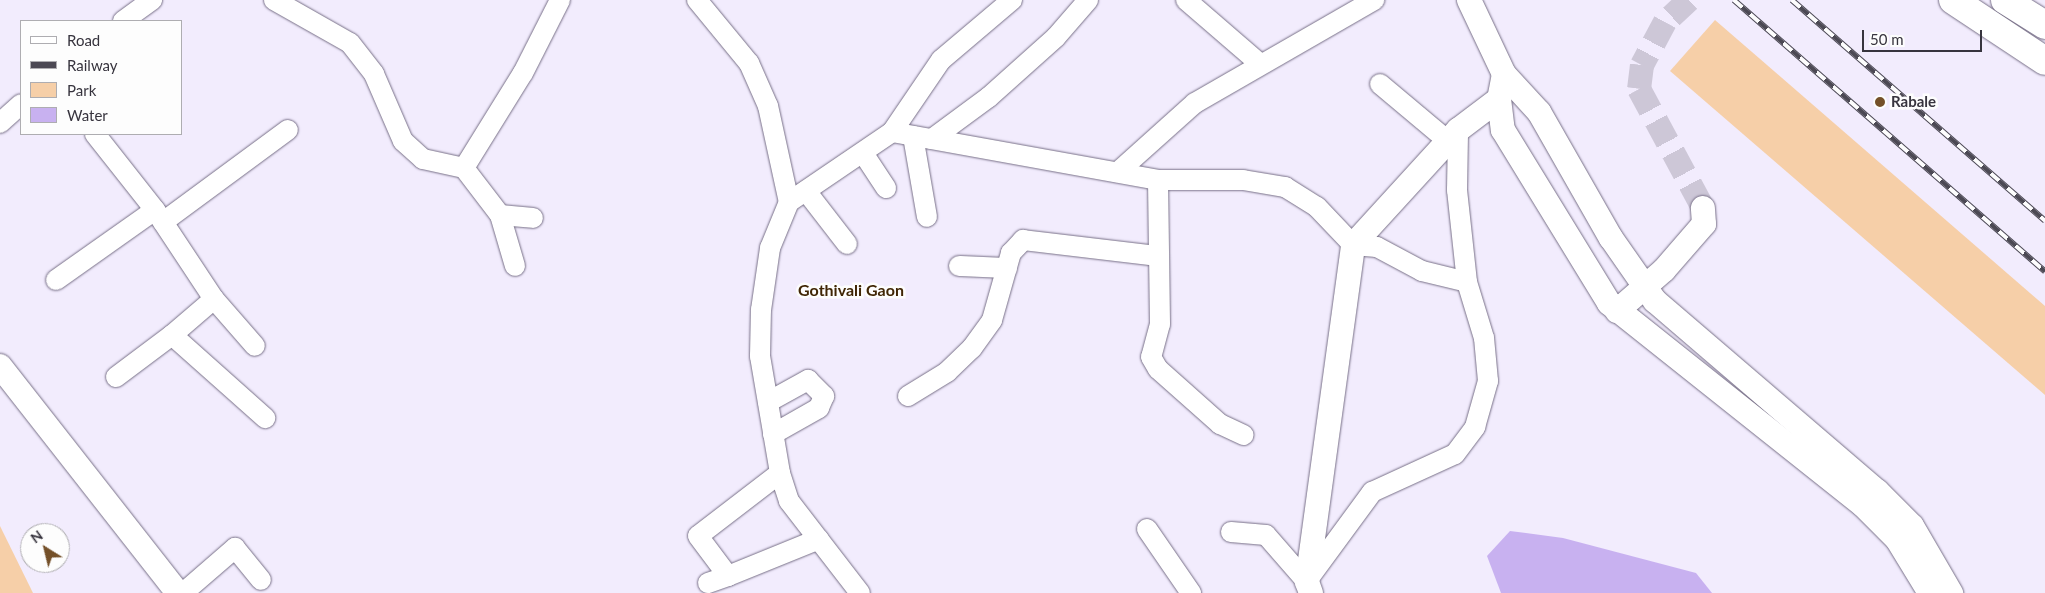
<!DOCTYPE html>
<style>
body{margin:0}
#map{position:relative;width:2045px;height:593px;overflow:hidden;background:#f2ecfd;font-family:Lato,sans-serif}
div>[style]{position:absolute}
.green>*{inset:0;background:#f6cfa8}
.water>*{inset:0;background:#c8b1f0}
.tertiary-tunnel>*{height:24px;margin-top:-12px;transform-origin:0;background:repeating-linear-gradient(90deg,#cdc7d7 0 24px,transparent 0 36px)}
.roads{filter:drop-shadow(0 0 1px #776f87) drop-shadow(0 0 1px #776f87)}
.minor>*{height:20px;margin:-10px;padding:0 10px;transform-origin:10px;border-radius:10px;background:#fff}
.tertiary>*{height:24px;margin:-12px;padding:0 12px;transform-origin:12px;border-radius:12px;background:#fff}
.primary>*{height:28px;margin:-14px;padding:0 14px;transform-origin:14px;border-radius:14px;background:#fff}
.rail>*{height:5.5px;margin-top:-2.75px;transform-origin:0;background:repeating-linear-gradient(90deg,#fdfdfd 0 11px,#4c4954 0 22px);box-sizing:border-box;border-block:1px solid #4c4954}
.dots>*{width:14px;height:14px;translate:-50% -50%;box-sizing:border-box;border:2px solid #fdfdfd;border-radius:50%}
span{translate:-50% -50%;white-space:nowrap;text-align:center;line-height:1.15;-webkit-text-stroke:5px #fdfdfd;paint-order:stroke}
.poi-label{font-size:15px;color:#37343e;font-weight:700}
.left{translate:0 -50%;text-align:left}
.neighbourhood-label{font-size:16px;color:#402605;font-weight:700}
.legend{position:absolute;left:20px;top:20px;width:162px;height:115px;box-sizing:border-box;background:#fdfdfd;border:1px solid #aeadb1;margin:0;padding:6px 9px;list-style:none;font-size:15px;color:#37343e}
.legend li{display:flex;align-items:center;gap:10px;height:25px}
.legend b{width:25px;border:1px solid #aeadb1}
.north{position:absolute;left:20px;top:523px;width:50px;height:50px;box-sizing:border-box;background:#fdfdfd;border:1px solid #aeadb1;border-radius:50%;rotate:324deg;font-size:14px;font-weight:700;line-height:20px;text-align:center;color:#37343e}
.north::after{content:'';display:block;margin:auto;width:18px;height:22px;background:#745029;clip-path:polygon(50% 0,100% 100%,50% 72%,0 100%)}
.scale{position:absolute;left:1862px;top:30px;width:120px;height:22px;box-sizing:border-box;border:2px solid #37343e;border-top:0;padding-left:6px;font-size:15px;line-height:18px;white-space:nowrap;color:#37343e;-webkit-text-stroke:4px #fdfdfd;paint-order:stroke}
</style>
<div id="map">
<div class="green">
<div style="clip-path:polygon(1715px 20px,2045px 306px,2045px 395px,1670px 71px)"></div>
<div style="clip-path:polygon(0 526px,33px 593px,0 593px)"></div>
</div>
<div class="water">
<div style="clip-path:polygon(1510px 531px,1563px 538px,1696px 573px,1712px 593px,1501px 593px,1487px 556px)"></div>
</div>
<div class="tertiary-tunnel">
<div style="left:1689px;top:0;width:33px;rotate:137deg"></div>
<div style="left:1665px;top:22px;width:49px;rotate:118.1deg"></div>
<div style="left:1642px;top:65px;width:24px;rotate:97deg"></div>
<div style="left:1639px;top:89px;width:135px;rotate:61.7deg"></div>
</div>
<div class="roads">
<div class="minor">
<div style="left:274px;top:0;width:87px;rotate:29.5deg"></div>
<div style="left:350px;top:43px;width:39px;rotate:52deg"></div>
<div style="left:374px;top:74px;width:73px;rotate:66.6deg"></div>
<div style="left:403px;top:141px;width:27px;rotate:42deg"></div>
<div style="left:423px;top:159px;width:42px;rotate:12.4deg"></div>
<div style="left:464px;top:168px;width:59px;rotate:52.5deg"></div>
<div style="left:500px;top:215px;width:53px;rotate:73.6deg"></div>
<div style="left:697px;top:0;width:82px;rotate:50.5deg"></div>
<div style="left:749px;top:63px;width:47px;rotate:66.2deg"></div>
<div style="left:768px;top:106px;width:98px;rotate:77.7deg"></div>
<div style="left:1186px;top:0;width:96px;rotate:40.8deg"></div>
<div style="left:123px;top:21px;width:36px;rotate:-36deg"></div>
<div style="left:1380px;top:84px;width:89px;rotate:40deg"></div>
<div style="left:0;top:123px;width:28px;rotate:-42deg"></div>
<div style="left:892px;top:132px;width:87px;rotate:-55.8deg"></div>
<div style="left:941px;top:60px;width:93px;rotate:-40.2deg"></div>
<div style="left:95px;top:134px;width:97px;rotate:51.7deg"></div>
<div style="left:155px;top:210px;width:107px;rotate:56.5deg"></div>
<div style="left:214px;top:299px;width:62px;rotate:48.9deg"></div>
<div style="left:913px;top:136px;width:82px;rotate:80.2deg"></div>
<div style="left:932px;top:139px;width:71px;rotate:-36.4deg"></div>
<div style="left:989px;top:97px;width:90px;rotate:-41.8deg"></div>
<div style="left:1056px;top:37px;width:49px;rotate:-49.1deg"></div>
<div style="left:863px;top:153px;width:42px;rotate:56.7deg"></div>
<div style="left:464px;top:168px;width:112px;rotate:-58.2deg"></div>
<div style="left:523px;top:73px;width:82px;rotate:-63.1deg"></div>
<div style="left:1118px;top:172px;width:103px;rotate:-41.9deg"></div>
<div style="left:1195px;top:103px;width:207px;rotate:-29.9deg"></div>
<div style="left:1158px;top:180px;width:144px;rotate:89.2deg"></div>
<div style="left:1160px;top:324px;width:34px;rotate:105deg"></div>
<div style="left:1151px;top:357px;width:14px;rotate:60deg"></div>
<div style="left:1158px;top:369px;width:83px;rotate:41.6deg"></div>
<div style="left:1220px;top:424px;width:26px;rotate:25deg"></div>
<div style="left:806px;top:191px;width:67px;rotate:52.3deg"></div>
<div style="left:500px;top:215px;width:33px;rotate:5deg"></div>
<div style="left:163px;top:222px;width:155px;rotate:-36.4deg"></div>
<div style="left:959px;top:266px;width:48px;rotate:2.4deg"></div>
<div style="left:56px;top:280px;width:121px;rotate:-35.3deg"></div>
<div style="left:214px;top:299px;width:55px;rotate:139.4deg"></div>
<div style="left:172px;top:335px;width:125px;rotate:41.7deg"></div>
<div style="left:116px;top:377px;width:70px;rotate:-36.9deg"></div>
<div style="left:908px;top:396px;width:46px;rotate:-31.6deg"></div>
<div style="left:947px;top:372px;width:35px;rotate:-44deg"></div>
<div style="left:972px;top:348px;width:34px;rotate:-54deg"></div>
<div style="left:992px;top:320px;width:70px;rotate:-74.2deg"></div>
<div style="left:1011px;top:253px;width:18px;rotate:-47deg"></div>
<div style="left:1023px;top:240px;width:135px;rotate:6.8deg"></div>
<div style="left:768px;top:402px;width:46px;rotate:-28.8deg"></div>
<div style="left:808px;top:380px;width:23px;rotate:45deg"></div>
<div style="left:824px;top:396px;width:13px;rotate:113deg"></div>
<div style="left:819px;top:408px;width:53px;rotate:150.5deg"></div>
<div style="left:780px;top:473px;width:103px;rotate:142.5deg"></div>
<div style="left:698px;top:536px;width:50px;rotate:53.1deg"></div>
<div style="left:728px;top:576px;width:98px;rotate:-22.1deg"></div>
<div style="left:1147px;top:529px;width:78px;rotate:55.5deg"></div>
<div style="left:1231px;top:532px;width:35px;rotate:5deg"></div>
<div style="left:1266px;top:535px;width:62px;rotate:48.9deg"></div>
<div style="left:1306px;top:582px;width:112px;rotate:-53.7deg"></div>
<div style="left:1372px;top:492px;width:91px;rotate:-24.6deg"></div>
<div style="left:1455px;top:454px;width:34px;rotate:-53deg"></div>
<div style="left:1475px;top:427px;width:48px;rotate:-74.2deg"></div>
<div style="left:1488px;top:381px;width:43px;rotate:-95.3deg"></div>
<div style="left:1484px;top:338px;width:59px;rotate:-106.9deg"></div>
<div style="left:1467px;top:282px;width:93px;rotate:-96.2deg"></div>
<div style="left:1457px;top:190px;width:60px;rotate:-89deg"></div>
<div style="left:708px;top:583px;width:21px;rotate:-19deg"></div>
<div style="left:183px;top:593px;width:69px;rotate:-40.9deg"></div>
<div style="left:235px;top:548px;width:41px;rotate:50.9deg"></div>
<div style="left:860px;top:593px;width:116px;rotate:-127.7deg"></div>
<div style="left:789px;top:501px;width:29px;rotate:-108deg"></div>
<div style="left:780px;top:473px;width:119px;rotate:-99.7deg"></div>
<div style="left:760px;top:356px;width:46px;rotate:-88.8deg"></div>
<div style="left:761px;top:310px;width:63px;rotate:-81.7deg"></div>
<div style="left:770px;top:248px;width:50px;rotate:-67.6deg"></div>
<div style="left:789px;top:202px;width:125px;rotate:-34.2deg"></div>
<div style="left:892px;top:132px;width:270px;rotate:10.2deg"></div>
<div style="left:1158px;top:180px;width:85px"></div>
<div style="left:1243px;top:180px;width:43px;rotate:9.5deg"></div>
<div style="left:1285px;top:187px;width:38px;rotate:32deg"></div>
<div style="left:1317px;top:207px;width:52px;rotate:46.5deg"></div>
<div style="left:1353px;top:245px;width:24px;rotate:5deg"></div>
<div style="left:1377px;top:247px;width:51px;rotate:28.1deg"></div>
<div style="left:1422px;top:271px;width:46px;rotate:13.7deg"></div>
</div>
<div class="tertiary">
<div style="left:1469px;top:0;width:82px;rotate:64.7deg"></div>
<div style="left:1504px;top:74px;width:52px;rotate:47.4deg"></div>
<div style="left:1539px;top:112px;width:145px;rotate:60.3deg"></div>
<div style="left:1611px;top:238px;width:77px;rotate:55.1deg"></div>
<div style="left:1655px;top:301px;width:292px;rotate:40.6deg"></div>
<div style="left:1877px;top:491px;width:49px;rotate:45deg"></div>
<div style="left:1912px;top:526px;width:78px;rotate:59.8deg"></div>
<div style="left:1504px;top:74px;width:25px;rotate:101deg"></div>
<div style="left:1499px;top:99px;width:31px;rotate:83deg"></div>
<div style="left:1503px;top:130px;width:203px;rotate:58.5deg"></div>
<div style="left:1609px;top:303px;width:325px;rotate:38.5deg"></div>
<div style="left:1863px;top:505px;width:48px;rotate:45deg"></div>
<div style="left:1897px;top:539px;width:63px;rotate:58.6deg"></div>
<div style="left:1617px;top:311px;width:62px;rotate:-41.1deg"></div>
<div style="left:1664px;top:270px;width:61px;rotate:-49deg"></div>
<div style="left:1704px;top:224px;width:16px;rotate:-94deg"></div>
<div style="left:0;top:366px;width:288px;rotate:51.9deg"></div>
<div style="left:1311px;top:593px;width:12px;rotate:-110deg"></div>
<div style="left:1307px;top:582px;width:340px;rotate:-82.2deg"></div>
<div style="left:1353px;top:245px;width:156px;rotate:-47.6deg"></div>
<div style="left:1458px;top:130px;width:51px;rotate:-37.1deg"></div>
</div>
<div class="primary">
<div style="left:1953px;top:0;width:110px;rotate:33.5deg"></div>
<div style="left:2005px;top:0;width:47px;rotate:32deg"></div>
</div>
</div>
<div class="rail">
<div style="left:1734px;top:0;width:413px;rotate:41.1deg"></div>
<div style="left:1792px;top:0;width:336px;rotate:41.1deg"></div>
</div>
<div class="dots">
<div style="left:1880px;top:102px;background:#745029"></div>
</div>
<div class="poi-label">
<span class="left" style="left:1891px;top:102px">Rabale</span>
</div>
<div class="neighbourhood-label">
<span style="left:851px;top:290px">Gothivali Gaon</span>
</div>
<ul class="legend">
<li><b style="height:6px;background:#fff"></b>Road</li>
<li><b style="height:6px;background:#4c4954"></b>Railway</li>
<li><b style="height:14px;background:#f6cfa8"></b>Park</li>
<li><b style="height:14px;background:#c8b1f0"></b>Water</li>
</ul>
<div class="north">N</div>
<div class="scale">50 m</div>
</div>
